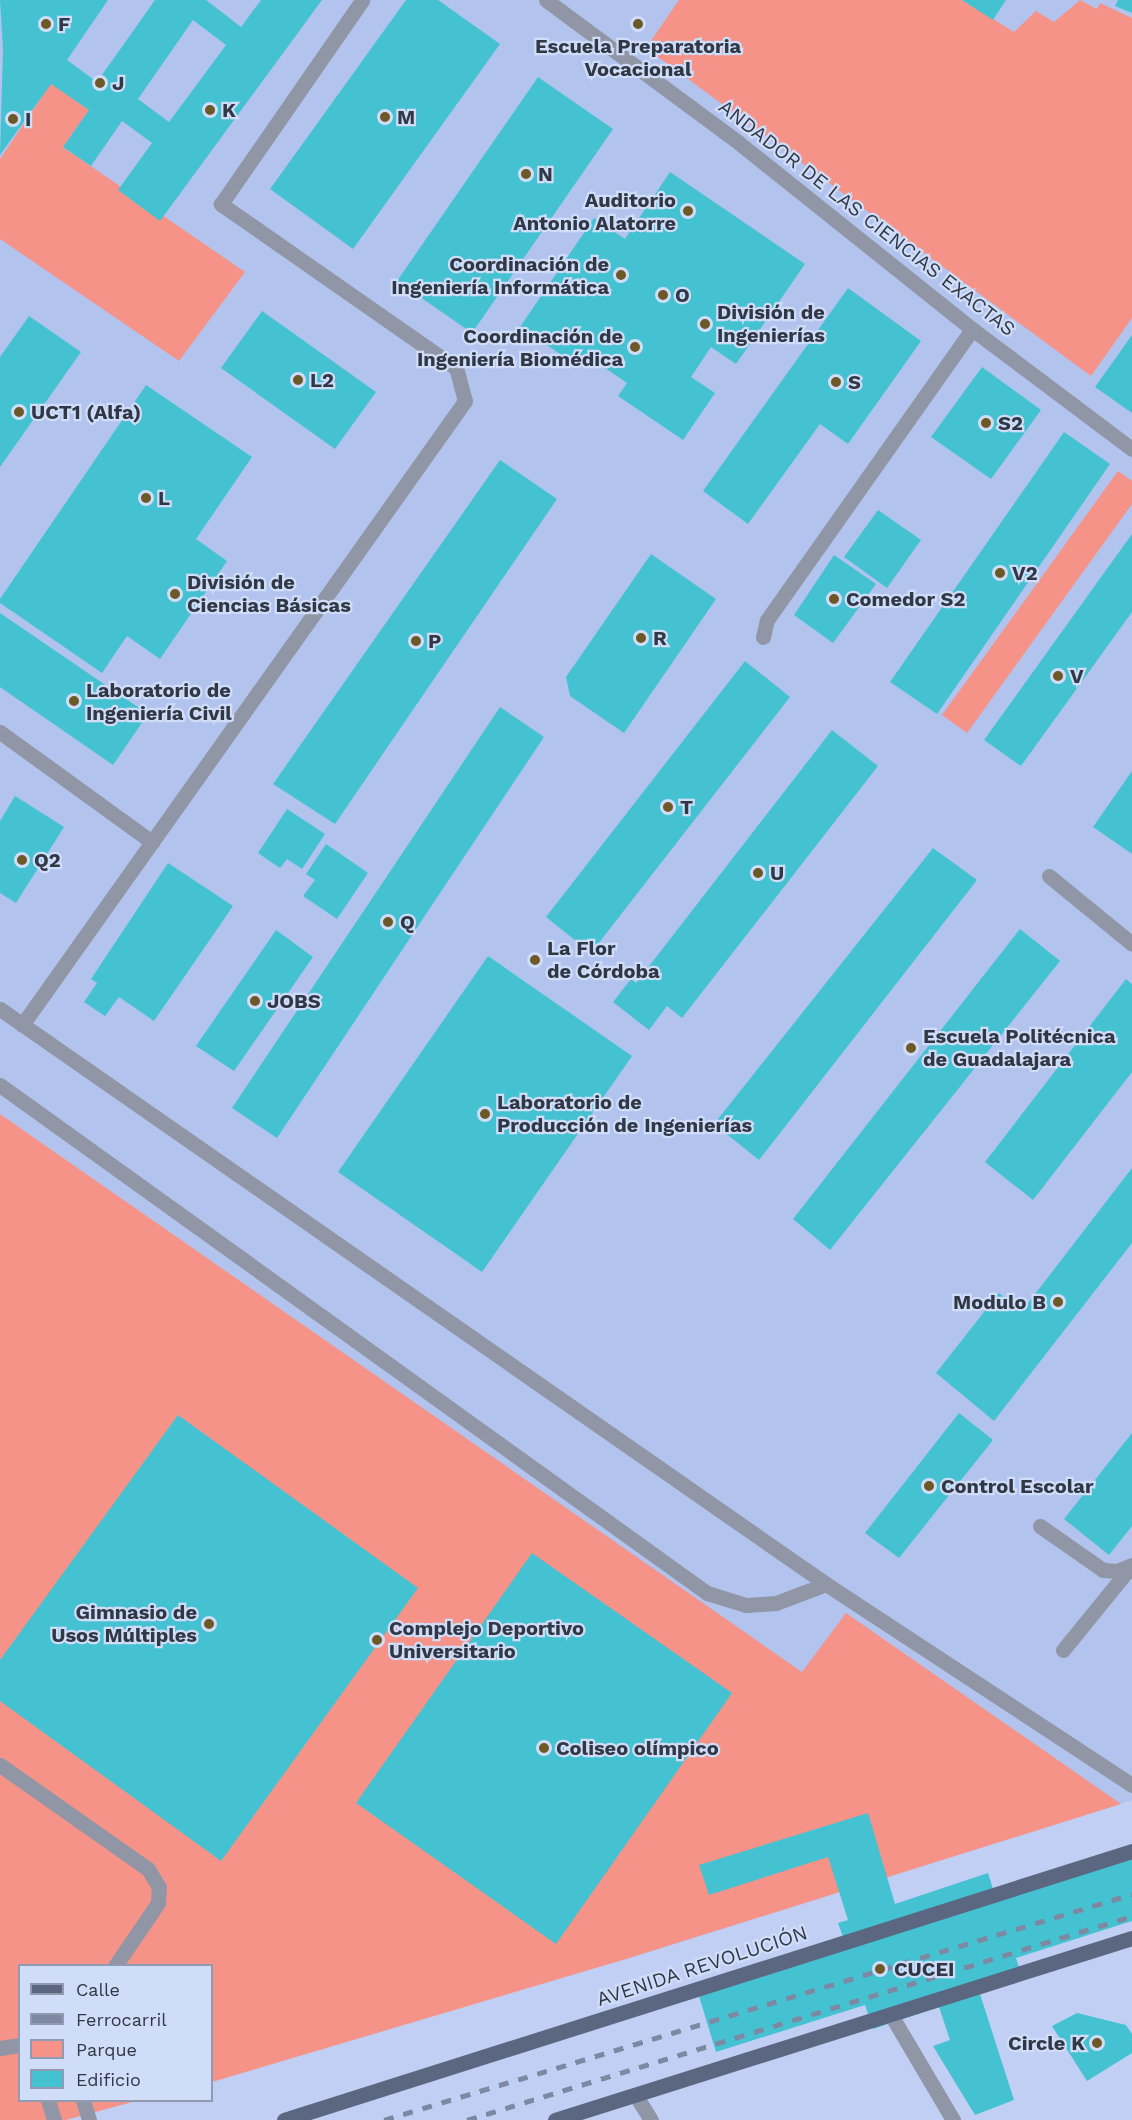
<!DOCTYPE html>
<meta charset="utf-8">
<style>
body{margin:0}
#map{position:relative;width:1132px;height:2120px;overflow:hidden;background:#c0cff3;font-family:"Work Sans",sans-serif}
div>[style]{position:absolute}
.built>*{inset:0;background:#b2c4ee}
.green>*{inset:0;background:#f59389}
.building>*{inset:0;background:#45c2d1}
.minor>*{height:15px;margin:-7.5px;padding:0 7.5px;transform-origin:7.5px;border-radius:7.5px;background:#9096a5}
.major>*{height:15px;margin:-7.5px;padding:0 7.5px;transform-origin:7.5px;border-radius:7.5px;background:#5b6681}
.rail>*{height:4.5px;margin-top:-2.25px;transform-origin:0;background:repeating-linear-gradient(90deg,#7d89a2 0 10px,transparent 0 20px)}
.dots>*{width:16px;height:16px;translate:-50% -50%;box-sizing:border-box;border:3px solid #d0ddf9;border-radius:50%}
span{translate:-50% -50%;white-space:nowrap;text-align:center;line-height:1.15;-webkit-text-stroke:4.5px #d0ddf9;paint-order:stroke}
.poi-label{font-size:20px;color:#313845;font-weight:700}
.left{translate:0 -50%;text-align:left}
.right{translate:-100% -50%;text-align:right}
.street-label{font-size:20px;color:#313845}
.legend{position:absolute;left:18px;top:1964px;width:195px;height:138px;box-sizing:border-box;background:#d0ddf9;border:2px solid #909bb1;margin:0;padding:8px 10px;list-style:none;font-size:18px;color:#313845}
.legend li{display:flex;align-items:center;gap:12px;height:30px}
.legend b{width:30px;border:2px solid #909bb1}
</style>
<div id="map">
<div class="built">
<div style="clip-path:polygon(0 0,1132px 0,1132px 1800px,626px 1959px,802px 1673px,0 1114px)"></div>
</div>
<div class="green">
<div style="clip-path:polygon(679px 0,962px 0,1014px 32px,1036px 11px,1054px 22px,1080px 0,1097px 9px,1100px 3px,1132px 18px,1132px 318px,1091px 376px,646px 48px)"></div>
<div style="clip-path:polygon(51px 83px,89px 110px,63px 147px,245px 272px,179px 361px,0 239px,0 159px)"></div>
<div style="clip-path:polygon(1118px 471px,1132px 481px,1132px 504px,967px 733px,942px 715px)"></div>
<div style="clip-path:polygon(0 1114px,802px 1672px,846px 1613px,1121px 1804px,626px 1959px,212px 2082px,212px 1966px,20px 1966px,20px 2100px,136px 2101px,66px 2120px,0 2120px)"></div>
</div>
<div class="building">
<div style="clip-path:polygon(evenodd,0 0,108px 0,67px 60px,97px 82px,155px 0,206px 0,241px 27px,261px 0,322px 0,160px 221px,118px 190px,152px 143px,122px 121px,91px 166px,63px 147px,89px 110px,51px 84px,0 155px,3px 49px,0 0,193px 20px,226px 45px,169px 122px,138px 99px,193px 20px)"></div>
<div style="clip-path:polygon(406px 0,438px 0,500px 44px,353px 249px,270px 189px)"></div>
<div style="clip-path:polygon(962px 0,1006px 0,993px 20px)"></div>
<div style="clip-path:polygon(1118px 0,1132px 0,1132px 13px,1115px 6px)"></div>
<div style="clip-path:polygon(538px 77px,613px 129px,472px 333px,397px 281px)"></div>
<div style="clip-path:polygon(670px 172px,805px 264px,736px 364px,711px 347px,691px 377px,715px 393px,683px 440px,618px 396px,627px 383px,585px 354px,578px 366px,520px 327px,594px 218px,625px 239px)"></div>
<div style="clip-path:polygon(848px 288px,921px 341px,848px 444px,820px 424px,748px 524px,703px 491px)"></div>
<div style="clip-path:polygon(262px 311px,376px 392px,335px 449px,221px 368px)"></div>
<div style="clip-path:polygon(29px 316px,81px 352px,0 467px,0 357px)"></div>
<div style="clip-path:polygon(1132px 335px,1132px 413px,1095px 387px)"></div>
<div style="clip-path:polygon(982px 367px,1041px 410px,991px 479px,931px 437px)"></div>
<div style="clip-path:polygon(146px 385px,252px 457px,196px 539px,227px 561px,160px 659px,127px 636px,102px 673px,0 603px,0 599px)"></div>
<div style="clip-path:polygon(1064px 432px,1110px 464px,937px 714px,890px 682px)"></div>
<div style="clip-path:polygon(500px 460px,557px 499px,335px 824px,273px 784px)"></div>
<div style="clip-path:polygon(878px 510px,921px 540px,887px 588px,844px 557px)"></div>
<div style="clip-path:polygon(1132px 534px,1132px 612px,1021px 766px,984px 740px)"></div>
<div style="clip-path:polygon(651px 554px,716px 599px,624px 733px,570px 696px,566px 677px)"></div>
<div style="clip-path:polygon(834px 555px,876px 584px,833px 643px,794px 615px)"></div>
<div style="clip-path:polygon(0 613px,148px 714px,113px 765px,0 687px)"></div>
<div style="clip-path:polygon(745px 661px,790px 697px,591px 953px,546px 917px)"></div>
<div style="clip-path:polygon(500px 707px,544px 737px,277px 1138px,232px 1108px)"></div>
<div style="clip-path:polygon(832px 730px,878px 766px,682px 1018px,667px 1006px,649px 1030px,613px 1002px,631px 979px,636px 983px)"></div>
<div style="clip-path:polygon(1132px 771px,1132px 854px,1093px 827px)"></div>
<div style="clip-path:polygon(15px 796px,64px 827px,16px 903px,0 893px,0 821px)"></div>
<div style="clip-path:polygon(287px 809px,325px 834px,302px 869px,287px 859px,280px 868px,258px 853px)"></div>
<div style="clip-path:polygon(326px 844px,368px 873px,337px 919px,303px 896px,315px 880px,306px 874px)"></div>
<div style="clip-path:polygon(933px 848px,977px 880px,759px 1160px,714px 1124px)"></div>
<div style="clip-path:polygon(168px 863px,233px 906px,154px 1021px,119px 997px,105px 1016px,84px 1002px,97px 983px,91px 979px)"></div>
<div style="clip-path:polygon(1020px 929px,1060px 961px,830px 1250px,793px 1219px)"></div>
<div style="clip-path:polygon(276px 930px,313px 957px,234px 1071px,196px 1046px)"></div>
<div style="clip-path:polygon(488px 956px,632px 1056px,482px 1272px,338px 1172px)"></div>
<div style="clip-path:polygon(1126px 979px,1132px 984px,1132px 1072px,1033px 1200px,985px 1162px)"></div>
<div style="clip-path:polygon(1132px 1168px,1132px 1243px,994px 1421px,936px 1373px,999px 1293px,1022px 1311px)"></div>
<div style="clip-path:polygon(959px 1413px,993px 1440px,899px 1558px,865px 1533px)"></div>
<div style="clip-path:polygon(178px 1415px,418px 1588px,221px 1861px,0 1701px,0 1660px)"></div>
<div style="clip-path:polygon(1132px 1433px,1132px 1526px,1109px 1555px,1064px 1519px)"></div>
<div style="clip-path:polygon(532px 1553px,732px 1693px,556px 1944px,356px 1803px)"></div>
<div style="clip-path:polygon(868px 1813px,895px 1904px,988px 1873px,993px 1889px,1132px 1846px,1132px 1921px,1016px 1958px,1023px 1980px,980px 1994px,1014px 2100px,975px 2115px,933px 2046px,950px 2040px,939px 2007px,873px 2029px,865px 2005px,716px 2052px,695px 1983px,843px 1937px,838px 1923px,848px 1920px,828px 1857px,709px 1895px,699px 1865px)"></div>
<div style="clip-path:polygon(1077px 2013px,1126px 2025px,1132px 2034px,1132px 2053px,1087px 2081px,1052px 2026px)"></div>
</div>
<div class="minor">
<div style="left:546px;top:0;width:240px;rotate:36.5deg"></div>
<div style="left:739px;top:143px;width:298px;rotate:38.6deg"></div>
<div style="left:972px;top:329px;width:200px;rotate:36.9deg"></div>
<div style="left:763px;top:637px;width:17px;rotate:-77deg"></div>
<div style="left:767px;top:620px;width:356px;rotate:-54.8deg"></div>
<div style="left:0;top:732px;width:188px;rotate:35.9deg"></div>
<div style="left:1049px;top:876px;width:107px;rotate:39.3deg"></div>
<div style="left:0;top:1009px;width:1006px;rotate:34.84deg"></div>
<div style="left:826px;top:1584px;width:366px;rotate:33.3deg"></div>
<div style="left:22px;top:1025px;width:765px;rotate:-54.63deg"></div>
<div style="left:465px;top:401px;width:34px;rotate:-105deg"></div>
<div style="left:456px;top:368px;width:287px;rotate:-145.1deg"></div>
<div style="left:221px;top:204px;width:248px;rotate:-55.3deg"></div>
<div style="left:0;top:1085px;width:871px;rotate:35.7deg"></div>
<div style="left:707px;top:1593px;width:41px;rotate:17.1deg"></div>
<div style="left:746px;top:1605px;width:30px;rotate:-4deg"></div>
<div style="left:776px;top:1603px;width:53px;rotate:-20.8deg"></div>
<div style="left:1040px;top:1526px;width:77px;rotate:34.9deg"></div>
<div style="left:1103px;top:1570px;width:14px;rotate:4deg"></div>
<div style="left:1117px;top:1571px;width:16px;rotate:-22deg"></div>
<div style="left:1063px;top:1650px;width:109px;rotate:-50.9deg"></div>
<div style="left:0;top:1765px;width:181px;rotate:35.1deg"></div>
<div style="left:148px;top:1869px;width:21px;rotate:59deg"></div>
<div style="left:159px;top:1887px;width:16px;rotate:94deg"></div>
<div style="left:158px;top:1903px;width:76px;rotate:124.3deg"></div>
<div style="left:891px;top:2015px;width:122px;rotate:59.4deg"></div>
<div style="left:0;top:2048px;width:20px;rotate:-9deg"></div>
<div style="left:636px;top:2096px;width:28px;rotate:58deg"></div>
<div style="left:48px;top:2100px;width:21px;rotate:73deg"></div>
<div style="left:83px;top:2100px;width:21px;rotate:73deg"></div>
</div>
<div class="major">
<div style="left:284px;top:2120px;width:890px;rotate:-17.6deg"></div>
<div style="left:555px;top:2120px;width:605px;rotate:-17.51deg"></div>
</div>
<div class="rail">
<div style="left:384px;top:2120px;width:781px;rotate:-16.81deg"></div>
<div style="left:467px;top:2120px;width:696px;rotate:-17.05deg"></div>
</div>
<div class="dots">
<div style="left:46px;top:24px;background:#6d5827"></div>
<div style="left:638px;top:24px;background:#6d5827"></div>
<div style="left:100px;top:83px;background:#6d5827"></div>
<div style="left:210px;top:110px;background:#6d5827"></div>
<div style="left:385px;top:117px;background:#6d5827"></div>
<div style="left:13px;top:119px;background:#6d5827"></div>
<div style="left:526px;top:174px;background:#6d5827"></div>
<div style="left:688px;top:211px;background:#6d5827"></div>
<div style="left:621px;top:275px;background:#6d5827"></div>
<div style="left:663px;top:295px;background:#6d5827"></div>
<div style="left:705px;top:324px;background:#6d5827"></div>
<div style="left:635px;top:347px;background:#6d5827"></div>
<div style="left:298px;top:380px;background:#6d5827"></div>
<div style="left:836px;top:382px;background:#6d5827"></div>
<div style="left:19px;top:412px;background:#6d5827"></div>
<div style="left:986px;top:423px;background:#6d5827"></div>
<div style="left:146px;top:498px;background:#6d5827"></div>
<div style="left:1000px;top:573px;background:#6d5827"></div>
<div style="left:175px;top:594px;background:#6d5827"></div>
<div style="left:834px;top:599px;background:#6d5827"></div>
<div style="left:641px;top:638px;background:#6d5827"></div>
<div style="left:416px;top:641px;background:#6d5827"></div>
<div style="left:1058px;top:676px;background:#6d5827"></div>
<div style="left:74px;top:701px;background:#6d5827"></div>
<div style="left:668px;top:807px;background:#6d5827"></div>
<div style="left:22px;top:860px;background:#6d5827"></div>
<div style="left:758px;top:873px;background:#6d5827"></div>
<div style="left:388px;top:922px;background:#6d5827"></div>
<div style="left:535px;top:960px;background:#6d5827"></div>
<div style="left:255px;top:1001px;background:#6d5827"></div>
<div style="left:911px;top:1048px;background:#6d5827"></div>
<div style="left:485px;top:1114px;background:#6d5827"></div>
<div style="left:1058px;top:1302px;background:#6d5827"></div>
<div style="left:929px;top:1486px;background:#6d5827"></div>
<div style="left:209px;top:1624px;background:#6d5827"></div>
<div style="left:377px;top:1640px;background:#6d5827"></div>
<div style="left:544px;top:1748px;background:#6d5827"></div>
<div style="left:880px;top:1969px;background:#6d5827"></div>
<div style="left:1097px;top:2043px;background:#6d5827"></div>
</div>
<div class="poi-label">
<span class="left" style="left:58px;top:24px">F</span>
<span style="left:638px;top:58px">Escuela Preparatoria<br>Vocacional</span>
<span class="left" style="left:112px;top:83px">J</span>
<span class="left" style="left:222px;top:110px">K</span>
<span class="left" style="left:397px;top:117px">M</span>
<span class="left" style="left:25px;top:119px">I</span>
<span class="left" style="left:538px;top:174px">N</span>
<span class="right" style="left:676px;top:212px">Auditorio<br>Antonio Alatorre</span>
<span class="right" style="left:609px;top:276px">Coordinación de<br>Ingeniería Informática</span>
<span class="left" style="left:675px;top:295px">O</span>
<span class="left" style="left:717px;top:324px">División de<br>Ingenierías</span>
<span class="right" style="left:623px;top:348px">Coordinación de<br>Ingeniería Biomédica</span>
<span class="left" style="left:310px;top:380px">L2</span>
<span class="left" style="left:848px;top:382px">S</span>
<span class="left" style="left:31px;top:412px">UCT1 (Alfa)</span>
<span class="left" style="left:998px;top:423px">S2</span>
<span class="left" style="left:158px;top:498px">L</span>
<span class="left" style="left:1012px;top:573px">V2</span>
<span class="left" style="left:187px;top:594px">División de<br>Ciencias Básicas</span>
<span class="left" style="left:846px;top:599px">Comedor S2</span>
<span class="left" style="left:653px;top:638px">R</span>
<span class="left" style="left:428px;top:641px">P</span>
<span class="left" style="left:1070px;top:676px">V</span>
<span class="left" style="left:86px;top:702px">Laboratorio de<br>Ingeniería Civil</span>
<span class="left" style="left:680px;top:807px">T</span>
<span class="left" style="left:34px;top:860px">Q2</span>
<span class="left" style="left:770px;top:873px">U</span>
<span class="left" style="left:400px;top:922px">Q</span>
<span class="left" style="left:547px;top:960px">La Flor<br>de Córdoba</span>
<span class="left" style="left:267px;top:1001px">JOBS</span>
<span class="left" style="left:923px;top:1048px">Escuela Politécnica<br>de Guadalajara</span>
<span class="left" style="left:497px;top:1114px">Laboratorio de<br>Producción de Ingenierías</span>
<span class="right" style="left:1046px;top:1302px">Modulo B</span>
<span class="left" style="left:941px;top:1486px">Control Escolar</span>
<span class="right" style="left:197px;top:1624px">Gimnasio de<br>Usos Múltiples</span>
<span class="left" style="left:389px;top:1640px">Complejo Deportivo<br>Universitario</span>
<span class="left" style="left:556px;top:1748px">Coliseo olímpico</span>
<span class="left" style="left:894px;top:1969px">CUCEI</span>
<span class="right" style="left:1085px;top:2043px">Circle K</span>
</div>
<div class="street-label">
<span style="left:867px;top:218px;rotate:38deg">ANDADOR DE LAS CIENCIAS EXACTAS</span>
<span style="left:702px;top:1966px;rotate:-18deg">AVENIDA REVOLUCIÓN</span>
</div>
<ul class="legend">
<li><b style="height:8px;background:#5b6681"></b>Calle</li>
<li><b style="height:8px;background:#7d89a2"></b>Ferrocarril</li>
<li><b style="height:16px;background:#f59389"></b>Parque</li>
<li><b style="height:16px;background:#45c2d1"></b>Edificio</li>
</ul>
</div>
